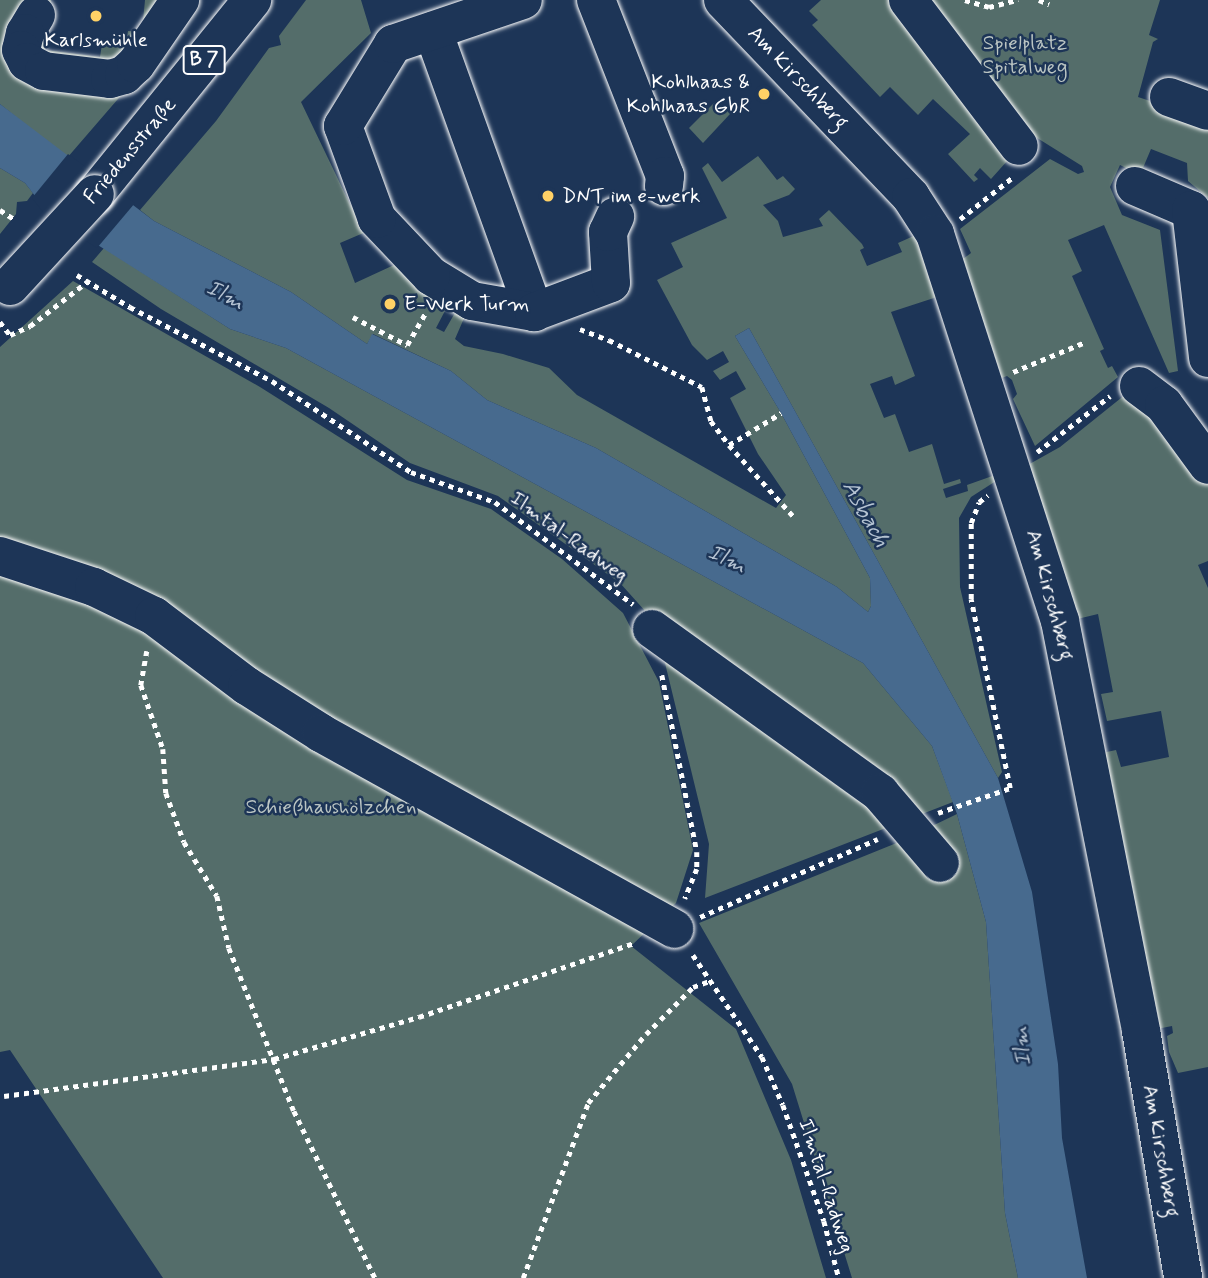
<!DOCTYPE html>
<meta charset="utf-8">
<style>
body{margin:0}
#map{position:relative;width:1208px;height:1278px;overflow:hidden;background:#1d3557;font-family:Mynerve,sans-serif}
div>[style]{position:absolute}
.green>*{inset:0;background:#546d6a}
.water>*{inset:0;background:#476a8e}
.pier>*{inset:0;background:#1d3557}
.path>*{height:4.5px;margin-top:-2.25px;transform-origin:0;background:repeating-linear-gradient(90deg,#fff 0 5px,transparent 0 10px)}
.roads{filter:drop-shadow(0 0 2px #fff) drop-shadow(0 0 2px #fff)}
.minor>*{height:38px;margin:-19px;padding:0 19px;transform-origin:19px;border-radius:19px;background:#1d3557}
.major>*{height:38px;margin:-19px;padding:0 19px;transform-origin:19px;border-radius:19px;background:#1d3557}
.bridges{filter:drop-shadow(0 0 2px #fff) drop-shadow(0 0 2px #fff)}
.major-bridge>*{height:38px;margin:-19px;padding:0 19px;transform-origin:19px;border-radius:19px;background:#1d3557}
.dots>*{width:19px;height:19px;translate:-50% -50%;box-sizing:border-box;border:4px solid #1d3557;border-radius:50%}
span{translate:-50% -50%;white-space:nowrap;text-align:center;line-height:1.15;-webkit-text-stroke:5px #1d3557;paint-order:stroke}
.shield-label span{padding:2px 5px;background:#1d3557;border:2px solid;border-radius:5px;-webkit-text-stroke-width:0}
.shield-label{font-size:19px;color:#fff;font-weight:700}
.poi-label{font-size:21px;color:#fff}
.right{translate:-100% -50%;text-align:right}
.left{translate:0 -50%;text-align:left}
.park-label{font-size:21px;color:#bbc5c3}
.street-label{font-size:21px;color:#fff}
.water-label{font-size:23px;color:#b5c3d2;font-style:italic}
</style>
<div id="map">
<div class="green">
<div style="clip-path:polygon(0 0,51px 0,45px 50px,100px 57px,102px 44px,126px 45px,128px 31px,142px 32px,145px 0,172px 0,143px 70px,67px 158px,0 104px)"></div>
<div style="clip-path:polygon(306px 0,361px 0,371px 33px,301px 102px,350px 204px,368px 231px,340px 243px,355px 283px,394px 265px,447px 307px,436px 328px,444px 332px,456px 311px,465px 316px,455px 339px,464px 346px,503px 354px,549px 368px,577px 395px,776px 508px,786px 495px,758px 454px,730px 398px,746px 389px,736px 371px,720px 380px,713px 371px,729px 362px,723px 351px,707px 360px,692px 345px,657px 280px,683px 267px,671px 243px,727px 218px,702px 168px,708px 163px,722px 182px,758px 156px,777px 180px,783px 176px,795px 189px,789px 195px,763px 205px,778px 221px,783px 237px,823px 226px,819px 219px,829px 210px,862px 244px,864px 248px,860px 250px,867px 266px,902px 252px,898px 243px,918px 234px,937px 297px,891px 312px,915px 376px,895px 385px,892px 376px,870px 384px,884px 418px,895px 414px,909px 452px,932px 444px,944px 484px,960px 479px,961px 483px,943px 489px,946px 498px,968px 491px,967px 485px,998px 474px,999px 479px,971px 497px,959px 518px,960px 587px,1002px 772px,998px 778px,749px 328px,735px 336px,781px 413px,870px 578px,871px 606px,868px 612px,837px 587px,596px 448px,487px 400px,451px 371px,373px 334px,367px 344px,291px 292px,154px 221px,140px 210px,216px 121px,269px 48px,281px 45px,279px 36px)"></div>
<div style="clip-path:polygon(821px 0,901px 0,1008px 160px,991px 179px,980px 168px,974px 175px,978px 179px,974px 182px,948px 154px,970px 134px,933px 99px,918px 115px,890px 87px,880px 97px,812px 25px,818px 20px,809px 11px)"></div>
<div style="clip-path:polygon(915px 0,1160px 0,1149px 35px,1158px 39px,1153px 42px,1138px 97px,1208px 120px,1208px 198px,1188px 181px,1187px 163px,1151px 149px,1140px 175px,1120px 165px,1110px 187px,1122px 215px,1160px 230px,1178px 371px,1169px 373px,1104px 225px,1068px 240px,1082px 271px,1072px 276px,1104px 349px,1100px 351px,1108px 368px,1112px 366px,1118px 377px,1035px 446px,1013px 399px,1017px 394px,1012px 380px,1007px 376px,1002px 378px,959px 262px,971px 253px,960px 229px,1050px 159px,1078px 174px,1084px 172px,1082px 166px,999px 114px)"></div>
<div style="clip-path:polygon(717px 100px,730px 114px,703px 143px,689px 128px)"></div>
<div style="clip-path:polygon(0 168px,25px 183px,33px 193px,27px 201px,17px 202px,16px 214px,0 234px)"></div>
<div style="clip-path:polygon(104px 248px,230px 329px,286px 348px,863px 663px,932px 746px,953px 802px,705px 898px,709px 844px,665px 663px,646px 612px,620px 583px,498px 496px,410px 463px,329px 408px,161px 309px,92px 262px)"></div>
<div style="clip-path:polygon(73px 281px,260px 387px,407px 480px,491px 509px,562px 559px,623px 613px,659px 682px,693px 850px,676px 903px,631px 946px,736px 1029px,791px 1160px,826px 1278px,163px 1278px,10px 1050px,0 1052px,0 347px)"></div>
<div style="clip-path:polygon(1131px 390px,1208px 482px,1208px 561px,1198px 565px,1208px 588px,1208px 1067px,1178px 1073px,1169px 1052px,1167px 1036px,1173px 1033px,1172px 1026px,1152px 1030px,1102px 753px,1116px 750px,1121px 767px,1169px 757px,1161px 711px,1107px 721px,1101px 694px,1113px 692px,1098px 614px,1069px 621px,1026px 466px,1060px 447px)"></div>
<div style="clip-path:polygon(957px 814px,986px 922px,1005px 1213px,1018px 1278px,852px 1278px,792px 1084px,699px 923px,899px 842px)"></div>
</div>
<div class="water">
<div style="clip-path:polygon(0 104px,154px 221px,291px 292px,367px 344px,372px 334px,451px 371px,487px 400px,596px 448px,837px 587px,868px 612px,871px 606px,870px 578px,781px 413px,735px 336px,749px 328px,998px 778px,1032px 892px,1058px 1064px,1062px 1138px,1087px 1278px,1018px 1278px,1005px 1213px,986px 922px,957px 814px,932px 746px,863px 663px,286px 348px,230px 329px,49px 214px,25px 183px,0 168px)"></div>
</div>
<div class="pier">
<div style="clip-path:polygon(68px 154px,135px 203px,97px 248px,47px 217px,32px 198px)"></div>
</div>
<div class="path">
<div style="left:965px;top:0;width:25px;rotate:16deg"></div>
<div style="left:989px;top:7px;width:30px;rotate:-14deg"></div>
<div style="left:1039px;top:0;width:11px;rotate:22deg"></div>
<div style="left:0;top:210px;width:17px;rotate:33deg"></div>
<div style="left:960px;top:219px;width:68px;rotate:-38.4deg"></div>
<div style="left:77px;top:275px;width:62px;rotate:31.1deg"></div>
<div style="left:130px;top:307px;width:160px;rotate:27.5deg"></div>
<div style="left:272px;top:381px;width:166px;rotate:33.2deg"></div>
<div style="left:411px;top:472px;width:89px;rotate:19.7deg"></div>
<div style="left:495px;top:502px;width:172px;rotate:36.5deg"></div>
<div style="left:353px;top:317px;width:61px;rotate:27.4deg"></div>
<div style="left:407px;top:345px;width:39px;rotate:-60deg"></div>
<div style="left:0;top:322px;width:16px;rotate:52deg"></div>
<div style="left:10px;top:335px;width:22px;rotate:-24deg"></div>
<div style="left:30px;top:326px;width:73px;rotate:-37.8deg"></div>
<div style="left:580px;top:329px;width:31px;rotate:21deg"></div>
<div style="left:609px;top:340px;width:104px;rotate:26.8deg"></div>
<div style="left:702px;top:387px;width:35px;rotate:75deg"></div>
<div style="left:711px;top:421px;width:30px;rotate:53deg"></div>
<div style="left:729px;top:445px;width:97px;rotate:47.9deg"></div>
<div style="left:1013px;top:372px;width:76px;rotate:-22.5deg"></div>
<div style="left:729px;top:445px;width:61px;rotate:-31.6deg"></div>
<div style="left:1037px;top:452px;width:92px;rotate:-37.5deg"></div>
<div style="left:147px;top:651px;width:35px;rotate:100deg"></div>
<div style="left:141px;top:685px;width:68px;rotate:71deg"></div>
<div style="left:163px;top:749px;width:44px;rotate:86.1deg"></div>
<div style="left:166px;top:793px;width:52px;rotate:69.8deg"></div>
<div style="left:184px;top:842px;width:63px;rotate:58.6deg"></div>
<div style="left:217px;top:896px;width:53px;rotate:77deg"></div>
<div style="left:229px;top:948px;width:175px;rotate:68.3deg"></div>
<div style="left:294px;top:1111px;width:186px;rotate:64.1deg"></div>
<div style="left:662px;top:675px;width:180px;rotate:78.8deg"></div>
<div style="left:697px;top:852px;width:17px;rotate:90deg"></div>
<div style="left:697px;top:869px;width:32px;rotate:112deg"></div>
<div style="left:938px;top:813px;width:76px;rotate:-19.1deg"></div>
<div style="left:1010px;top:788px;width:193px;rotate:-101.7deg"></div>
<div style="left:971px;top:599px;width:76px;rotate:-90deg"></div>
<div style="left:971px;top:523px;width:22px;rotate:-69deg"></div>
<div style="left:979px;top:502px;width:11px;rotate:-38deg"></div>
<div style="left:700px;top:917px;width:194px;rotate:-23.7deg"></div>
<div style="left:693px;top:955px;width:123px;rotate:55.9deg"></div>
<div style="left:762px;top:1057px;width:52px;rotate:66.4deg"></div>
<div style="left:783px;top:1105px;width:123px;rotate:70.5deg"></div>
<div style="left:824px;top:1221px;width:59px;rotate:75.3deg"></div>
<div style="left:4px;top:1096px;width:273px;rotate:-7.8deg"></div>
<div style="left:274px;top:1059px;width:151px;rotate:-16.2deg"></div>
<div style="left:419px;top:1017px;width:227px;rotate:-19deg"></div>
<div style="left:523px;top:1278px;width:187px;rotate:-69.6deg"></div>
<div style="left:588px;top:1103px;width:90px;rotate:-50deg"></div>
<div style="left:646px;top:1034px;width:66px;rotate:-45deg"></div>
<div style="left:693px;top:987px;width:20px;rotate:-20deg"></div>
</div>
<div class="roads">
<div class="minor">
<div style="left:596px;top:0;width:189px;rotate:68.6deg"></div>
<div style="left:665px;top:176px;width:10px;rotate:96deg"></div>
<div style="left:723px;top:0;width:272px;rotate:46.3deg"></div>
<div style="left:911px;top:197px;width:44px;rotate:57deg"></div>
<div style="left:935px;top:234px;width:407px;rotate:72.1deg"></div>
<div style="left:1060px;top:621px;width:418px;rotate:78.8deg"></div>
<div style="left:1141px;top:1031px;width:251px;rotate:80.3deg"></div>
<div style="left:908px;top:0;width:183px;rotate:52.8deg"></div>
<div style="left:36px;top:15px;width:21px;rotate:121deg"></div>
<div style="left:25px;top:33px;width:17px;rotate:103deg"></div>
<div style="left:21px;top:50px;width:13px;rotate:63deg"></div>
<div style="left:27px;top:62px;width:19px;rotate:28deg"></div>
<div style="left:44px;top:71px;width:66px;rotate:6.9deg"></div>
<div style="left:110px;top:79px;width:15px;rotate:-16deg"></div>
<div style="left:124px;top:75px;width:16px;rotate:-43deg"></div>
<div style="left:136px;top:64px;width:78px;rotate:-55.5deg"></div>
<div style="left:433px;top:31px;width:299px;rotate:70.2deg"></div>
<div style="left:534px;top:312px;width:63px;rotate:-169.9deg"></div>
<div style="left:472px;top:301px;width:48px;rotate:-148.6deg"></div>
<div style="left:431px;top:276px;width:79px;rotate:-133.5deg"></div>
<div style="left:377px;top:219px;width:99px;rotate:-110.1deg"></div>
<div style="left:343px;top:126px;width:96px;rotate:-58.6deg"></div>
<div style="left:393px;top:44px;width:137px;rotate:-18.7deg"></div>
<div style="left:1169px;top:97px;width:41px;rotate:19.7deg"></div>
<div style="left:1135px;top:186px;width:61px;rotate:23.2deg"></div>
<div style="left:1191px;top:210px;width:149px;rotate:83.4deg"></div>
<div style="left:534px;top:312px;width:82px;rotate:-20.6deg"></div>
<div style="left:611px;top:283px;width:51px;rotate:-93.4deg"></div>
<div style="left:608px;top:232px;width:17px;rotate:-65deg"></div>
<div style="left:1139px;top:386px;width:31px;rotate:37deg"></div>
<div style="left:1164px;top:405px;width:74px;rotate:53.7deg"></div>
<div style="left:0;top:556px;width:99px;rotate:18.3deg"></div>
<div style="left:94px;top:587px;width:67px;rotate:25.8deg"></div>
<div style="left:154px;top:616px;width:116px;rotate:37deg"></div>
<div style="left:247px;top:686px;width:88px;rotate:32.4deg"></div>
<div style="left:321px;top:733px;width:404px;rotate:29deg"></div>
<div style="left:652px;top:629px;width:281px;rotate:35.7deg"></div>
<div style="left:880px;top:793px;width:92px;rotate:49.4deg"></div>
</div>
<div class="major">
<div style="left:95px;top:194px;width:250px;rotate:-51deg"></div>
</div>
</div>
<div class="bridges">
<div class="major-bridge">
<div style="left:10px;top:286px;width:125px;rotate:-47.3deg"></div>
</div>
</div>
<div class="dots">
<div style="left:96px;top:16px;background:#ffd166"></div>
<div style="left:764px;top:94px;background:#ffd166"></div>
<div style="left:548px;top:196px;background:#ffd166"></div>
<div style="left:390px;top:304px;background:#ffd166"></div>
</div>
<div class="shield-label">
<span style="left:204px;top:60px">B 7</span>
</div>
<div class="poi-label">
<span style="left:96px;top:40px">Karlsmühle</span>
<span class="right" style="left:750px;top:94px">Kohlhaas &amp;<br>Kohlhaas GbR</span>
<span class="left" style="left:562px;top:196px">DNT im e-werk</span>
<span class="left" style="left:404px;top:304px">E-Werk Turm</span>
</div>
<div class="park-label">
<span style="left:1025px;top:55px">Spielplatz<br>Spitalweg</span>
<span style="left:331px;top:807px">Schießhaushölzchen</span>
</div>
<div class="street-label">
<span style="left:798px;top:78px;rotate:46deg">Am Kirschberg</span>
<span style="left:130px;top:151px;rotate:-50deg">Friedensstraße</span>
<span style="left:569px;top:537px;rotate:36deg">Ilmtal-Radweg</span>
<span style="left:1050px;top:595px;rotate:75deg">Am Kirschberg</span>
<span style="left:1161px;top:1151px;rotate:80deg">Am Kirschberg</span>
<span style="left:826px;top:1186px;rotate:72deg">Ilmtal-Radweg</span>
</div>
<div class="water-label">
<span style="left:225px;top:296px;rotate:28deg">Ilm</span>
<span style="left:865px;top:514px;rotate:61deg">Asbach</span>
<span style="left:727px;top:560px;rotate:26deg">Ilm</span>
<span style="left:1023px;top:1046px;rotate:-95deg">Ilm</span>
</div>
</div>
